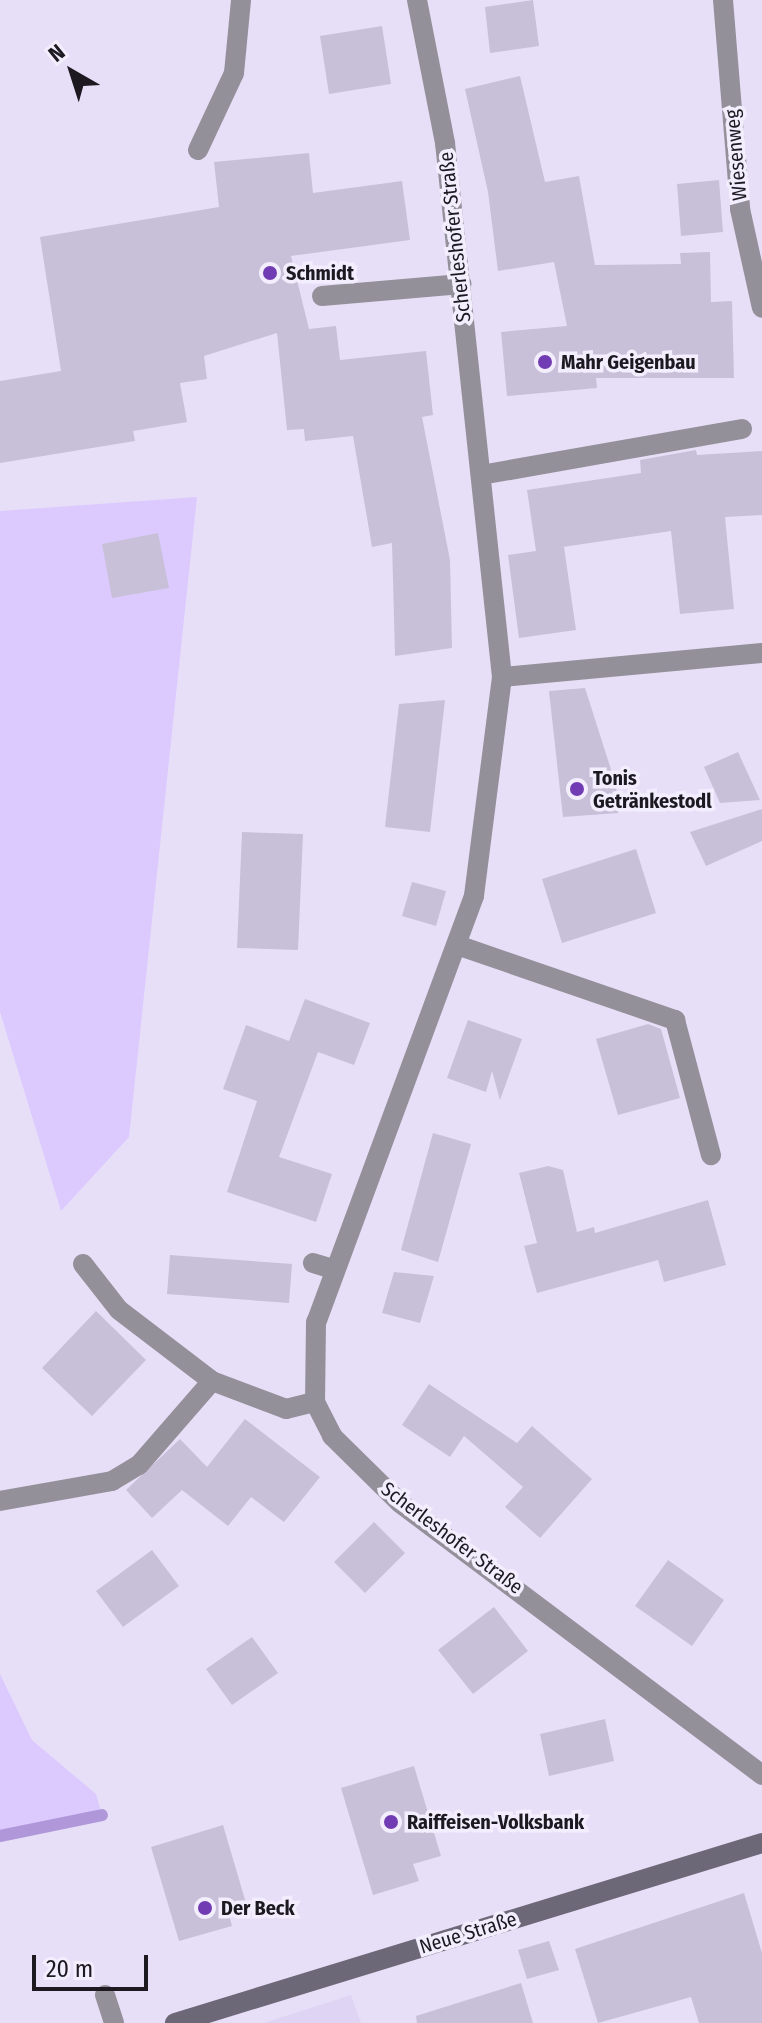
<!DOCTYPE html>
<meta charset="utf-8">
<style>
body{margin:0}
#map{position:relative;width:762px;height:2023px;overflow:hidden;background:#e7dff8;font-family:"Fira Sans Condensed",sans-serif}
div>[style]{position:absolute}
.built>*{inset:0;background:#dfd4f4}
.green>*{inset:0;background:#dccaff}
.stream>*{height:12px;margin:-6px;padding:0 6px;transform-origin:6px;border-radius:6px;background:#af97da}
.building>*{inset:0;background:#c8c0d8}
.lane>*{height:20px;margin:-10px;padding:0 10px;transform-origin:10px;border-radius:10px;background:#93909a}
.street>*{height:20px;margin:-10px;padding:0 10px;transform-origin:10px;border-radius:10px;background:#93909a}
.secondary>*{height:20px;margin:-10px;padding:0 10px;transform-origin:10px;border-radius:10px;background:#6d6877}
.dots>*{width:22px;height:22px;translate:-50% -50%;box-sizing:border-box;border:4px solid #f3eefd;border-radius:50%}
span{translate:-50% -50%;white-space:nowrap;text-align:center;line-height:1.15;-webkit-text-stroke:7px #f3eefd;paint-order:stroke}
.street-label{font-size:20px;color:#1c1921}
.poi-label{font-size:20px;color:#1c1921;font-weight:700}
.left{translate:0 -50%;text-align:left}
.north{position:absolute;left:32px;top:32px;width:80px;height:80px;-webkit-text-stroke:6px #f3eefd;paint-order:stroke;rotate:321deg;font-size:22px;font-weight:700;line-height:32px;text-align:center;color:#1c1921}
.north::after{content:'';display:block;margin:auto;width:28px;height:36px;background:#1c1921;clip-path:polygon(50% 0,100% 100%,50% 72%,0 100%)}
.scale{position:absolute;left:32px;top:1955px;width:116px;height:36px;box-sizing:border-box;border:4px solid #1c1921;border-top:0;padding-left:10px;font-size:24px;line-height:28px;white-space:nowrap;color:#1c1921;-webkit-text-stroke:6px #f3eefd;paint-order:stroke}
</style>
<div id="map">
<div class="built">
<div style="clip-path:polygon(351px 1995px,361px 2023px,264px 2023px)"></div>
</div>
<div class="green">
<div style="clip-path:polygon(197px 497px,129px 1137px,61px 1211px,0 1012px,0 511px)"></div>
<div style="clip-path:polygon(0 1674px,32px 1740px,96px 1794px,102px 1815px,0 1836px)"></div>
</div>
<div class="stream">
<div style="left:0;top:1836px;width:104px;rotate:-11.6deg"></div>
</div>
<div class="building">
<div style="clip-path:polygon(533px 0,539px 46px,490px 53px,485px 7px)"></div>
<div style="clip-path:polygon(382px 26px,391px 84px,329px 94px,320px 36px)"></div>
<div style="clip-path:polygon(520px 76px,545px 182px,579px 176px,595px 265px,681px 264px,680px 253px,710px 252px,711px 302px,732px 301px,734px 378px,596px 378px,597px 388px,507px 396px,501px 332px,567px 326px,554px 262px,498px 271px,488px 192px,465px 89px)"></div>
<div style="clip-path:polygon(309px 153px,313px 193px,402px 181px,410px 240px,291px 256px,309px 329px,336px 326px,340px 360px,426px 351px,433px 415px,422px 417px,450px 560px,452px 648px,395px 656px,392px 543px,372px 547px,353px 436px,305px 441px,304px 429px,287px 430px,277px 333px,204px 356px,207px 379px,180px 383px,187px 422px,133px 431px,135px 441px,0 463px,0 381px,61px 371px,40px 237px,219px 207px,214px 162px)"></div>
<div style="clip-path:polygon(719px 180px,723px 232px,681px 236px,677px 184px)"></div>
<div style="clip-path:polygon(696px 450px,697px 455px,762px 451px,762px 515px,725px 517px,734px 609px,680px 614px,671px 531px,556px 548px,564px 547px,576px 630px,519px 638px,508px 555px,536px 551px,527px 490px,641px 473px,640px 460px)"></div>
<div style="clip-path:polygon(158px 533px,169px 588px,112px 598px,102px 544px)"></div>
<div style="clip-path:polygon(585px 688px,616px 785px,618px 813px,563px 817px,549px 691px)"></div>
<div style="clip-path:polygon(445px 700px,430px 832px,385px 827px,399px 704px)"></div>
<div style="clip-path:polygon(738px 752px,760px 800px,720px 803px,704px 767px)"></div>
<div style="clip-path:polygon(762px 809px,762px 841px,706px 866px,690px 832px)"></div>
<div style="clip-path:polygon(242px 832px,303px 834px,298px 950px,237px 948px)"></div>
<div style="clip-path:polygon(636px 849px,656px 913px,562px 943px,542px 879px)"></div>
<div style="clip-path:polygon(412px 882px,446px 891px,436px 926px,402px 916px)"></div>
<div style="clip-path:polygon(305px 999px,370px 1023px,354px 1065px,318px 1052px,279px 1157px,332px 1174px,316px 1222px,227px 1192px,257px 1101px,223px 1089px,246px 1025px,289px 1041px)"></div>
<div style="clip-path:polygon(468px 1020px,522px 1039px,500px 1100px,492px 1071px,486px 1092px,447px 1078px)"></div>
<div style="clip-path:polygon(648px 1024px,661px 1029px,680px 1098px,618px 1115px,596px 1039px)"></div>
<div style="clip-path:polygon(433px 1133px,471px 1144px,438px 1262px,401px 1250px)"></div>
<div style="clip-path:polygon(548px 1166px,563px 1170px,577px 1232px,594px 1227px,595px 1233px,708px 1200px,726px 1265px,664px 1282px,658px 1260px,537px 1293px,524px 1246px,537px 1243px,519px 1173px)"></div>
<div style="clip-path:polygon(170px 1255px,292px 1264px,289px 1303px,167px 1294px)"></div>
<div style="clip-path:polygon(394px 1272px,434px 1276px,420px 1323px,382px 1313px)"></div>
<div style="clip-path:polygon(96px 1311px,146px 1360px,92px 1416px,42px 1368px)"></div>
<div style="clip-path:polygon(429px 1384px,517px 1443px,532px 1426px,592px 1479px,540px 1538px,505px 1507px,523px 1487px,464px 1436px,450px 1457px,402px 1425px)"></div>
<div style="clip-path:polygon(245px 1419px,320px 1477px,284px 1522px,251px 1497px,228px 1526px,182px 1490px,152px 1518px,126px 1490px,180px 1439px,207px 1467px)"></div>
<div style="clip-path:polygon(374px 1522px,405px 1553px,365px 1593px,334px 1562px)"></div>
<div style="clip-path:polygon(152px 1550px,179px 1586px,123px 1627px,96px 1591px)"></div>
<div style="clip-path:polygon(668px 1560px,724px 1600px,692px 1646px,635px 1606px)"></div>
<div style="clip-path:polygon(494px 1607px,528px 1651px,473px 1694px,438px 1650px)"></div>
<div style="clip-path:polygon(252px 1637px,278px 1673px,232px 1705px,206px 1669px)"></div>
<div style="clip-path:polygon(605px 1719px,614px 1761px,549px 1776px,540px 1734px)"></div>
<div style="clip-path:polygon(414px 1766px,441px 1856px,413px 1864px,419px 1881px,373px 1895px,341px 1788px)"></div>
<div style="clip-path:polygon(223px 1825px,246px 1903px,227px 1908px,232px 1926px,179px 1941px,151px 1847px)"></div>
<div style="clip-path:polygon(744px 1893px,762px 1953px,762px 2023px,699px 2023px,691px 1997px,598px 2023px,575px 1949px)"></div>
<div style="clip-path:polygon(549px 1941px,559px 1970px,527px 1979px,518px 1950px)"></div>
<div style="clip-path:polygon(521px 1983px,533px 2023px,417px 2023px,416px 2016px)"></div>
</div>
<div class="lane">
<div style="left:198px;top:150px;width:85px;rotate:-64.9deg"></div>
<div style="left:234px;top:73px;width:73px;rotate:-84.5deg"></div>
<div style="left:322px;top:296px;width:140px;rotate:-4.9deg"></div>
<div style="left:481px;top:475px;width:265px;rotate:-10deg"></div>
<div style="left:457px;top:945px;width:231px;rotate:19deg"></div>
<div style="left:675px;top:1020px;width:140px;rotate:75.1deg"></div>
<div style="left:313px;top:1263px;width:21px;rotate:17deg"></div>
<div style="left:105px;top:1995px;width:29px;rotate:72deg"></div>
</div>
<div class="street">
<div style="left:417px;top:0;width:146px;rotate:78.9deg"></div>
<div style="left:445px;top:143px;width:537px;rotate:83.91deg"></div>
<div style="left:502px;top:677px;width:221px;rotate:97.3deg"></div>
<div style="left:474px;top:896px;width:454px;rotate:110.3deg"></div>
<div style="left:316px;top:1322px;width:80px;rotate:90.7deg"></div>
<div style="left:315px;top:1402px;width:38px;rotate:63deg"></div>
<div style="left:332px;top:1436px;width:95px;rotate:44.6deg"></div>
<div style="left:400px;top:1503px;width:453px;rotate:36.9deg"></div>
<div style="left:723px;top:0;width:210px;rotate:85.3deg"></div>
<div style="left:740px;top:209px;width:101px;rotate:77.5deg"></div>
<div style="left:502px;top:677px;width:261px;rotate:-5.3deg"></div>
<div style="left:83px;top:1264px;width:58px;rotate:52deg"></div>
<div style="left:119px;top:1310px;width:117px;rotate:37.4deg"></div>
<div style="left:212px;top:1381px;width:79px;rotate:20.7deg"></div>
<div style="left:286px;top:1409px;width:30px;rotate:-14deg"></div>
<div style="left:0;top:1501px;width:114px;rotate:-10.1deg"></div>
<div style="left:112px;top:1481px;width:31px;rotate:-31deg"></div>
<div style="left:139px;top:1465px;width:111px;rotate:-49deg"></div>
</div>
<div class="secondary">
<div style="left:175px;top:2023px;width:614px;rotate:-17.05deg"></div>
</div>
<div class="dots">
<div style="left:270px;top:273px;background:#713cb3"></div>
<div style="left:545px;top:362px;background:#713cb3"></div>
<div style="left:577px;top:789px;background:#713cb3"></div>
<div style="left:391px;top:1822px;background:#713cb3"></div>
<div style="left:205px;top:1908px;background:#713cb3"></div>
</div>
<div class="street-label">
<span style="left:736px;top:155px;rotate:-95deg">Wiesenweg</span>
<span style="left:455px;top:237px;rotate:-96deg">Scherleshofer Straße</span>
<span style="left:452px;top:1538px;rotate:37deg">Scherleshofer Straße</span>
<span style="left:468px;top:1933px;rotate:-17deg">Neue Straße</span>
</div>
<div class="poi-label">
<span class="left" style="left:286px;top:273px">Schmidt</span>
<span class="left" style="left:561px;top:362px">Mahr Geigenbau</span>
<span class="left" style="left:593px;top:790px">Tonis<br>Getränkestodl</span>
<span class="left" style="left:407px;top:1822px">Raiffeisen-Volksbank</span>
<span class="left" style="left:221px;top:1908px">Der Beck</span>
</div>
<div class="north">N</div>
<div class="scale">20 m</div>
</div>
